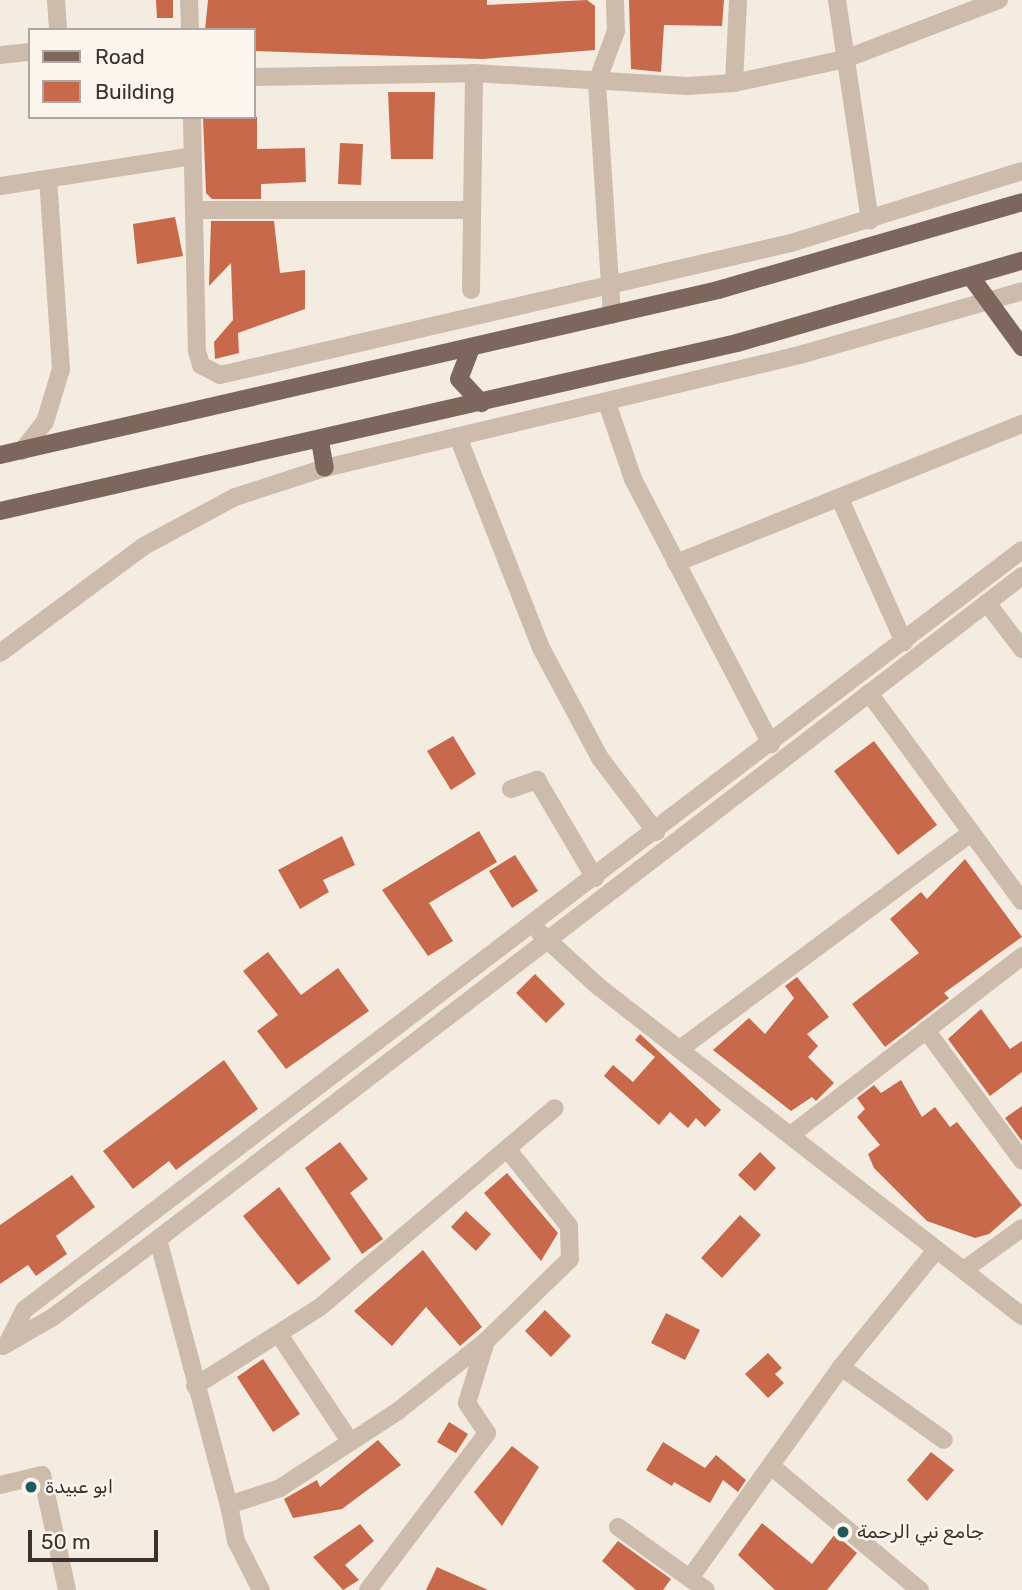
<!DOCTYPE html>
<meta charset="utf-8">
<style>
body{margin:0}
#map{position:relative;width:1022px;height:1590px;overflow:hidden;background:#f4ebe1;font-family:Rubik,Cairo,sans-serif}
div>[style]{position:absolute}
.building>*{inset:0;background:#c8694b}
.minor>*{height:18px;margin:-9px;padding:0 9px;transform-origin:9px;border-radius:9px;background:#cdbbac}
.major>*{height:18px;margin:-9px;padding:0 9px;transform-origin:9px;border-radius:9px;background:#7d675c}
.dots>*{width:19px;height:19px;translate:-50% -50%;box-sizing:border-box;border:4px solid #fbf5ee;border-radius:50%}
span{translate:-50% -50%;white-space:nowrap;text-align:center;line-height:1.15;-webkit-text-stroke:5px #fbf5ee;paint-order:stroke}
.poi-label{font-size:19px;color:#3b302b}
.left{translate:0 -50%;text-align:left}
.legend{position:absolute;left:28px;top:28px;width:228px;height:91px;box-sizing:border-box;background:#fbf5ee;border:2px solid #aea6a0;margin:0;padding:9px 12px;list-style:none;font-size:21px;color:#3b302b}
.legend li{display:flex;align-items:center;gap:14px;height:35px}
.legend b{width:35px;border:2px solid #aea6a0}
.scale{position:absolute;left:28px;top:1530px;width:130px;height:32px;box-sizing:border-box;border:4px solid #3b302b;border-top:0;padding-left:9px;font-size:21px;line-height:24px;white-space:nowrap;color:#3b302b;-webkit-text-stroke:5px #fbf5ee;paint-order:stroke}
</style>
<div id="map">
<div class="building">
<div style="clip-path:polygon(156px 0,173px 0,173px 18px,157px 18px)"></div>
<div style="clip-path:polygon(208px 0,487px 0,487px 5px,587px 0,595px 6px,595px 50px,483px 59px,255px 51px,256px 30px,205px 30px)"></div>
<div style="clip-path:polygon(629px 0,724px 0,722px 26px,664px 25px,661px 72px,631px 69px)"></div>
<div style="clip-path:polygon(388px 92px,435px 92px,433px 159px,391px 159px)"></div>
<div style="clip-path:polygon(203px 117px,257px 117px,257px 149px,305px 148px,306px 182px,261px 184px,261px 199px,212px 199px,206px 193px)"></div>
<div style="clip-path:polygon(340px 143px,363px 144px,361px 185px,338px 184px)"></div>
<div style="clip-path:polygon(175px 217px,183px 256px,137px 264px,133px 224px)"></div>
<div style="clip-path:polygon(211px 221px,274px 221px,280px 273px,305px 270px,305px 309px,238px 333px,239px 353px,215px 359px,214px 342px,233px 320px,231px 263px,209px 286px)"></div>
<div style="clip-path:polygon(453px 736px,476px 774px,451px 790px,427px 751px)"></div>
<div style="clip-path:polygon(874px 741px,937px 825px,898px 855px,834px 771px)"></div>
<div style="clip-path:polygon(479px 831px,497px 862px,429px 903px,453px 941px,428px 956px,382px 890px)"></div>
<div style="clip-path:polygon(342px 836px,355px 865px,323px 880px,329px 892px,300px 909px,278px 870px)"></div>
<div style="clip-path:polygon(515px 855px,538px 891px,512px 908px,489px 871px)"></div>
<div style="clip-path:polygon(965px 859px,1022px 937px,944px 993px,949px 998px,885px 1047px,852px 1004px,919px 953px,890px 919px,921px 892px,927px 899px)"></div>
<div style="clip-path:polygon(268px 952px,301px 995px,338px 968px,369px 1011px,286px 1069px,257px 1031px,278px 1015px,243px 971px)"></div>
<div style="clip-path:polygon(535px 974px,565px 1004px,546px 1023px,516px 993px)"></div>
<div style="clip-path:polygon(797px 977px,829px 1017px,807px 1034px,818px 1046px,808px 1057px,834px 1083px,816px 1101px,812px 1097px,791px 1111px,713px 1050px,749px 1018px,765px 1034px,794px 998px,785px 986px)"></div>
<div style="clip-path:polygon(981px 1009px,1010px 1049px,1022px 1041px,1022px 1072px,990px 1096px,948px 1039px)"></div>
<div style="clip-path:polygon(640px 1034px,721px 1110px,705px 1127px,696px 1118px,688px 1128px,670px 1112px,659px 1125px,604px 1076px,613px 1065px,633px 1082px,655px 1057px,635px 1040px)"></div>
<div style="clip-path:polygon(224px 1060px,258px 1109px,176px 1170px,169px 1161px,133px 1189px,103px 1151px)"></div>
<div style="clip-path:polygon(901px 1080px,922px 1117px,935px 1107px,950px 1127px,957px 1122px,1022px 1205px,989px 1234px,975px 1238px,927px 1221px,874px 1168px,868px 1154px,880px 1145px,857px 1117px,865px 1109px,857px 1098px,874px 1085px,881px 1093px)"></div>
<div style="clip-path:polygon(1022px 1106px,1022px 1141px,1005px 1118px)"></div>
<div style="clip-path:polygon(340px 1142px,368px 1179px,350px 1193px,383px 1239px,362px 1254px,305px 1168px)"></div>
<div style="clip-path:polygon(760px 1152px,776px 1168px,755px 1191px,738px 1175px)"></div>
<div style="clip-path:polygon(507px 1173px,558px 1233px,541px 1261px,484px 1193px)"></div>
<div style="clip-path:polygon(72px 1175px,95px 1207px,56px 1236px,67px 1254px,36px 1276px,28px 1265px,0 1284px,0 1225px)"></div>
<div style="clip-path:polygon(279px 1187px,331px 1259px,298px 1285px,243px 1216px)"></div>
<div style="clip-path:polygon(466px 1211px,491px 1234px,476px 1251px,451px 1227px)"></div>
<div style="clip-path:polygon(740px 1215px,761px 1235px,722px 1278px,701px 1258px)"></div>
<div style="clip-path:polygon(423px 1250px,482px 1327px,460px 1346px,426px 1307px,392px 1346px,354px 1311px)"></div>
<div style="clip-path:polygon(545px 1310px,571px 1336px,551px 1357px,525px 1331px)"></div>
<div style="clip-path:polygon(666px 1313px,700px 1330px,685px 1360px,651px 1343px)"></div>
<div style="clip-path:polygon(768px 1353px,782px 1368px,775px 1374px,784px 1383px,768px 1398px,745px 1374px)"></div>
<div style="clip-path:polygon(263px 1359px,300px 1414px,273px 1432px,237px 1377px)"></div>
<div style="clip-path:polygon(449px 1422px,468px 1434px,456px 1453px,437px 1442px)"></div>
<div style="clip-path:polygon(378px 1440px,401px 1465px,342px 1509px,293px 1518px,284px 1499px,317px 1480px,320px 1487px)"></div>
<div style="clip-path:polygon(663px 1442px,705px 1468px,716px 1455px,746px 1480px,738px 1492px,723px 1480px,710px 1503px,674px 1482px,672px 1486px,646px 1470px)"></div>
<div style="clip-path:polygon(512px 1446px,539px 1467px,502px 1526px,474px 1492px)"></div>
<div style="clip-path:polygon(931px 1452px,954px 1470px,927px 1501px,907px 1480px)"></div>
<div style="clip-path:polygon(762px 1523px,812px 1564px,835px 1534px,857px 1553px,827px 1590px,775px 1590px,738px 1555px)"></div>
<div style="clip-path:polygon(360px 1524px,374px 1541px,345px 1565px,359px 1580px,343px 1590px,313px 1557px)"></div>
<div style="clip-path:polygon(618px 1541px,671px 1579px,663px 1590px,636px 1590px,602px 1561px)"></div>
<div style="clip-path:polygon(437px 1567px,488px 1590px,426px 1590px)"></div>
</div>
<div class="minor">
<div style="left:56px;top:0;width:30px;rotate:86deg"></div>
<div style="left:189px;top:0;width:30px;rotate:88deg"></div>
<div style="left:837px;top:0;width:223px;rotate:81.5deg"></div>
<div style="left:0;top:55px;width:30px;rotate:-6deg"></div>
<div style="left:254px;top:77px;width:220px;rotate:-1deg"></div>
<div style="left:474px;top:73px;width:213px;rotate:3.5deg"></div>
<div style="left:687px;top:86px;width:47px;rotate:-3.7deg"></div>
<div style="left:734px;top:83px;width:114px;rotate:-12.2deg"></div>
<div style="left:845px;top:59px;width:165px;rotate:-21deg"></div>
<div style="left:734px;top:83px;width:83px;rotate:-87.2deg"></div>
<div style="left:192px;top:117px;width:234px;rotate:88.8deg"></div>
<div style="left:197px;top:351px;width:15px;rotate:74deg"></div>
<div style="left:201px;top:365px;width:21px;rotate:28deg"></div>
<div style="left:220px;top:375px;width:586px;rotate:-13.02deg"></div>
<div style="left:791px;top:243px;width:242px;rotate:-17.3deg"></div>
<div style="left:0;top:186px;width:195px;rotate:-8.8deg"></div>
<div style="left:194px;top:210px;width:278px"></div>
<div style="left:471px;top:290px;width:217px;rotate:-89.2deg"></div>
<div style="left:612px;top:315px;width:233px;rotate:-93.7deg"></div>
<div style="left:597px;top:82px;width:54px;rotate:-69.6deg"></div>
<div style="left:616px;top:31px;width:31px;rotate:-92deg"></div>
<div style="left:607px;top:403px;width:80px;rotate:71.1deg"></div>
<div style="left:633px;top:479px;width:299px;rotate:62.5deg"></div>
<div style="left:458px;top:437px;width:227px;rotate:68.5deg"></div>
<div style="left:541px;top:648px;width:125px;rotate:61.8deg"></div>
<div style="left:600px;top:758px;width:93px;rotate:52.9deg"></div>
<div style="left:22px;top:451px;width:37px;rotate:-52deg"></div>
<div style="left:45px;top:422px;width:55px;rotate:-73.2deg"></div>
<div style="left:61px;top:369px;width:190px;rotate:-93.9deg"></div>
<div style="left:840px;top:499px;width:157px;rotate:65.9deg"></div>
<div style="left:676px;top:563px;width:373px;rotate:-21.9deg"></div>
<div style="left:987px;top:603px;width:58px;rotate:52.7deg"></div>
<div style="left:0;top:653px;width:179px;rotate:-36.6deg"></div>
<div style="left:144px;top:546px;width:103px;rotate:-28.3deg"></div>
<div style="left:235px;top:497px;width:95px;rotate:-17.9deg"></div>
<div style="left:325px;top:468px;width:491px;rotate:-13.4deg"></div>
<div style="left:803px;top:354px;width:228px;rotate:-16deg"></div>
<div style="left:869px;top:693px;width:258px;rotate:53.7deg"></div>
<div style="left:511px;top:789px;width:28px;rotate:-19deg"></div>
<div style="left:537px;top:780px;width:114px;rotate:59.4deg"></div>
<div style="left:540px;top:933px;width:80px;rotate:42.5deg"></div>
<div style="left:599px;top:987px;width:536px;rotate:37.87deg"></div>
<div style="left:926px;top:1030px;width:162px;rotate:53.6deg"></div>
<div style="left:680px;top:1049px;width:361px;rotate:-36.6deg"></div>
<div style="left:792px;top:1134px;width:291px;rotate:-37.7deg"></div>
<div style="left:158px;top:1239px;width:275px;rotate:75.1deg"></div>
<div style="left:965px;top:1269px;width:70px;rotate:-35.7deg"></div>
<div style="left:280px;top:1336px;width:125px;rotate:56.4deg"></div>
<div style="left:8px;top:1342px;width:36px;rotate:-63deg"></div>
<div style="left:24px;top:1310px;width:1254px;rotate:-37.29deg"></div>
<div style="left:3px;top:1346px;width:58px;rotate:-30.1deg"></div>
<div style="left:53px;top:1317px;width:131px;rotate:-36.6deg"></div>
<div style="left:158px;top:1239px;width:1089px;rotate:-37.5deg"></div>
<div style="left:841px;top:1367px;width:126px;rotate:35.3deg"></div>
<div style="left:195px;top:1386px;width:146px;rotate:-32.2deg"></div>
<div style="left:319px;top:1308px;width:309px;rotate:-40.3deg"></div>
<div style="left:771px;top:1466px;width:194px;rotate:39.8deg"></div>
<div style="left:0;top:1485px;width:43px;rotate:-13.4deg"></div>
<div style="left:42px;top:1475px;width:118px;rotate:77.7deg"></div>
<div style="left:618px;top:1527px;width:108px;rotate:35.6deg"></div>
<div style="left:690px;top:1578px;width:259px;rotate:-54.4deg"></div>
<div style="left:841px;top:1367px;width:151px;rotate:-50.9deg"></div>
<div style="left:261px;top:1590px;width:55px;rotate:-117deg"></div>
<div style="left:236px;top:1541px;width:37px;rotate:-101deg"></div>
<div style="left:229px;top:1505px;width:54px;rotate:-18.4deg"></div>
<div style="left:280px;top:1488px;width:141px;rotate:-33.1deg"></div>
<div style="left:398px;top:1411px;width:112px;rotate:-38.5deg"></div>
<div style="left:486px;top:1341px;width:117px;rotate:-44.3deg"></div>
<div style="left:570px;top:1259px;width:33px;rotate:-92deg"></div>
<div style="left:569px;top:1226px;width:97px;rotate:-128.8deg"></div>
<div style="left:368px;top:1590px;width:197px;rotate:-52.8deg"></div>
<div style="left:487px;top:1433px;width:36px;rotate:-124deg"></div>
<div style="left:467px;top:1403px;width:65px;rotate:-73deg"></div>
</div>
<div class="major">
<div style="left:971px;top:277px;width:87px;rotate:53.9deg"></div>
<div style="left:471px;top:348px;width:33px;rotate:111deg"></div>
<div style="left:459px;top:379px;width:33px;rotate:47deg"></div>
<div style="left:320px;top:441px;width:27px;rotate:80deg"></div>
<div style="left:0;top:455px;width:737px;rotate:-12.94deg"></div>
<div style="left:718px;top:290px;width:316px;rotate:-16.1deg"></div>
<div style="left:0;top:511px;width:756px;rotate:-12.84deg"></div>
<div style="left:737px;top:343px;width:297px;rotate:-16.1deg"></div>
</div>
<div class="dots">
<div style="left:31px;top:1487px;background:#1f5a5e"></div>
<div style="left:843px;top:1532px;background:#1f5a5e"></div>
</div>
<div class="poi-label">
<span class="left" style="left:45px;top:1487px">ابو عبيدة</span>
<span class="left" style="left:857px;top:1532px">جامع نبي الرحمة</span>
</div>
<ul class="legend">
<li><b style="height:9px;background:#7d675c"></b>Road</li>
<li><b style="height:19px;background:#c8694b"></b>Building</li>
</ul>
<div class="scale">50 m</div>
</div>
